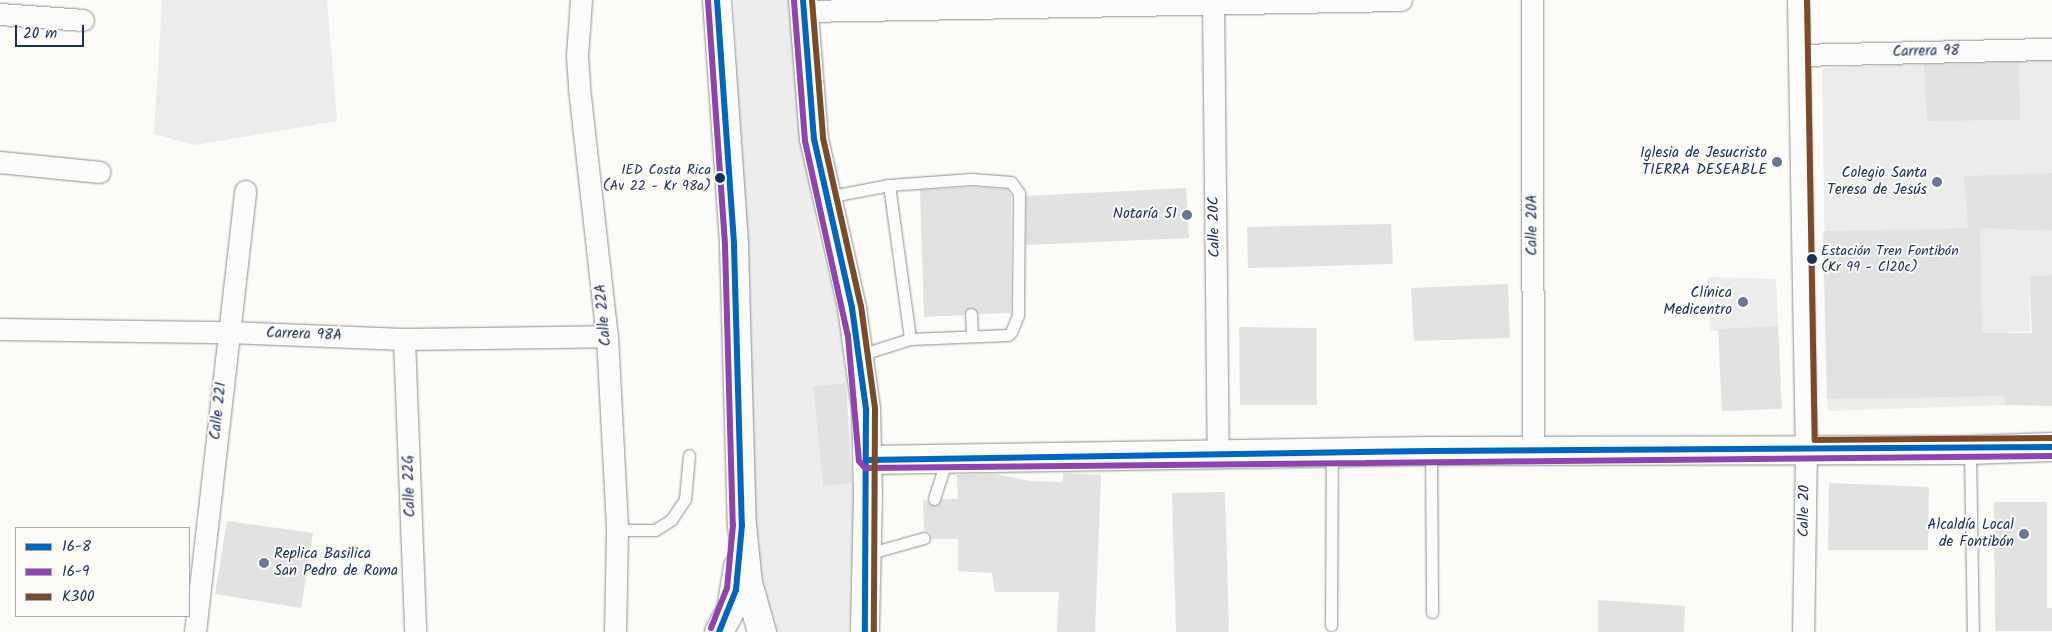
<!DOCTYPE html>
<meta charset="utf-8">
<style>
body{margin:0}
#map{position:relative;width:2052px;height:632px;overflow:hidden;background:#fcfbf8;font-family:Kalam,sans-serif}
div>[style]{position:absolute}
.built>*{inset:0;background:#ebeceb}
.green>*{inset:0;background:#ededec}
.building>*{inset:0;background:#e2e2e2}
.roads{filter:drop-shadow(0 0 1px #8c9097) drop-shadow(0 0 1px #8c9097)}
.lane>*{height:11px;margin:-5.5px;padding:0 5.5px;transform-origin:5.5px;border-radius:5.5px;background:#fbfbf9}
.street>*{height:21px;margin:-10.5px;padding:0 10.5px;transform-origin:10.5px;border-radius:10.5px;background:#fbfbf9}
.secondary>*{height:28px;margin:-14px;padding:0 14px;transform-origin:14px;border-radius:14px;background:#fbfbf9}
.bus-1>*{height:6px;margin:-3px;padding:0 3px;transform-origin:3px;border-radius:3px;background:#0065bd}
.bus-2>*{height:6px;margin:-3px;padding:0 3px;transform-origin:3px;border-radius:3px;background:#8e44ad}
.bus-3>*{height:6px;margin:-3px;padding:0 3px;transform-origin:3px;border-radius:3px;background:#7a4b2a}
.dots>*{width:14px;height:14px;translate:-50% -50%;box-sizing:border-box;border:2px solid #fdfcf7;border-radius:50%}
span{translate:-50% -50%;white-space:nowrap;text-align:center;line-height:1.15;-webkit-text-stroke:4px #fdfcf7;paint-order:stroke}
.bus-label{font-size:14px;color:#1b2f5e}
.right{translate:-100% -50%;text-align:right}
.left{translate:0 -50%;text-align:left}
.street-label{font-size:15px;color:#1b2f5e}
.poi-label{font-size:15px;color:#1b2f5e}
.legend{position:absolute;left:15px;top:527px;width:175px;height:90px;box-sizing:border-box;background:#fdfcf7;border:1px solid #a3aaba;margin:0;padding:6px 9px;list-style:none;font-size:15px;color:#1b2f5e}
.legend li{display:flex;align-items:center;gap:10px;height:25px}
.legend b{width:25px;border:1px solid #a3aaba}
.scale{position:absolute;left:15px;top:25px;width:69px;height:22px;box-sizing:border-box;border:2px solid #1b2f5e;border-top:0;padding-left:6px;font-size:15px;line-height:18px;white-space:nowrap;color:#1b2f5e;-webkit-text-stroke:4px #fdfcf7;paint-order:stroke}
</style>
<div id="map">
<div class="built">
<div style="clip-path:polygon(162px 0,327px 0,337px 121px,195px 145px,154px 134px)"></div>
<div style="clip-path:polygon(2052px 59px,2052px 275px,2029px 276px,2030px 331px,2001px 333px,1827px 399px,1822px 68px)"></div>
<div style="clip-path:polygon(1708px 277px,1776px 279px,1778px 326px,1710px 331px)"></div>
</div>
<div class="green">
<div style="clip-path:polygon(734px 0,789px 0,799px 121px,816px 228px,839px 320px,846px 383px,813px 386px,823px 485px,855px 483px,849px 632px,774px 632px,757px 571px)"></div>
<div style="clip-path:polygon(2004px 394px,2005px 405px,1828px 411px,1827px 399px)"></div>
</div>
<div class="building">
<div style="clip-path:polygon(2019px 62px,2020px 120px,1927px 121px,1924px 65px)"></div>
<div style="clip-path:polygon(2052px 173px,2052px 230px,1968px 228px,1964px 176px)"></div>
<div style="clip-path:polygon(971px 187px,1007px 189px,1011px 195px,1011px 313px,979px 314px,971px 307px,964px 315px,924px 317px,920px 190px)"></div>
<div style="clip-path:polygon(1186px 188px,1189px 238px,1026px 245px,1026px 196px)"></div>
<div style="clip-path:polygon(1391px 224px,1393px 264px,1248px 268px,1247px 227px)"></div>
<div style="clip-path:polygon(1980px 228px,1982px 333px,2032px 333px,2029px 276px,2052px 275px,2052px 406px,2005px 405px,2004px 396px,1827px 399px,1823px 231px)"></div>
<div style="clip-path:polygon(1508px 284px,1510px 338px,1414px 341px,1411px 288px)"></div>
<div style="clip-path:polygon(1778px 326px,1782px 409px,1722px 411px,1718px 329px)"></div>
<div style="clip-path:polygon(1239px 327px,1317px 328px,1317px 405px,1240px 405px)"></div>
<div style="clip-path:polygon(846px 383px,852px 483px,823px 486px,813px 386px)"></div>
<div style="clip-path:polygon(1063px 473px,1101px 475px,1095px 632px,1057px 632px,1059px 592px,995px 592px,992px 573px,958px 571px,958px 539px,931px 539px,930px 533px,924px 531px,923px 499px,935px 506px,942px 499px,958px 499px,957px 475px,996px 474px,1029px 481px,1063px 482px)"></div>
<div style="clip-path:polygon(1829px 483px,1929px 487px,1928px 550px,1828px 550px)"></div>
<div style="clip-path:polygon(1225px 492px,1229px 632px,1176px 632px,1172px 493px)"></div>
<div style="clip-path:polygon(1994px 502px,2047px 502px,2047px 608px,2052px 608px,2052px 631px,1995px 631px)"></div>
<div style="clip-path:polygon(227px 521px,313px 533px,301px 608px,215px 594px)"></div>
<div style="clip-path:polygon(1598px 600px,1685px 606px,1684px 632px,1598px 632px)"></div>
</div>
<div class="roads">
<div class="lane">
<div style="left:889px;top:185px;width:155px;rotate:82.2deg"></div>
<div style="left:827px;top:197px;width:63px;rotate:-11deg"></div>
<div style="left:889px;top:185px;width:82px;rotate:-4.2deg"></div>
<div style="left:971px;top:179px;width:40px;rotate:4.3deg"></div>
<div style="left:1011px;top:182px;width:14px;rotate:54deg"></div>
<div style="left:1019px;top:193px;width:122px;rotate:90.5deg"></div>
<div style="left:1018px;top:315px;width:18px;rotate:112deg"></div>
<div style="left:1011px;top:332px;width:4px;rotate:135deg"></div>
<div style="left:1008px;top:335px;width:98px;rotate:177.7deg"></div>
<div style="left:910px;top:339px;width:52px;rotate:162.3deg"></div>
<div style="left:971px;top:314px;width:22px;rotate:87deg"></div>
<div style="left:1970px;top:450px;width:182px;rotate:89.1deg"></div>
<div style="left:1431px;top:451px;width:161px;rotate:89.6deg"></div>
<div style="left:934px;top:499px;width:43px;rotate:-72.4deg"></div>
<div style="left:617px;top:530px;width:38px"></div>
<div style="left:655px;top:530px;width:19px;rotate:-32deg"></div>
<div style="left:671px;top:520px;width:25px;rotate:-56deg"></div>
<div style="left:685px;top:499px;width:44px;rotate:-84.8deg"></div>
<div style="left:867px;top:554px;width:59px;rotate:-15.7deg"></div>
<div style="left:1331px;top:625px;width:172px;rotate:-89.7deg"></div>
</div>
<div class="street">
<div style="left:581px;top:0;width:56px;rotate:94.1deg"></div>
<div style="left:577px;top:56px;width:32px;rotate:86deg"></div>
<div style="left:579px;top:88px;width:250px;rotate:83.6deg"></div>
<div style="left:607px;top:336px;width:194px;rotate:87deg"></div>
<div style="left:617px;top:530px;width:102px;rotate:91.1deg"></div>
<div style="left:1213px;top:0;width:454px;rotate:89.4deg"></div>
<div style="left:1532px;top:0;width:450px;rotate:89.9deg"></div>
<div style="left:1798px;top:0;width:449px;rotate:89deg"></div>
<div style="left:1806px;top:449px;width:183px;rotate:90.9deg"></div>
<div style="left:804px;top:11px;width:597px;rotate:-1.06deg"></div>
<div style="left:0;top:14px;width:83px;rotate:4.1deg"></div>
<div style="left:1800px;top:55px;width:252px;rotate:-1.4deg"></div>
<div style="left:0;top:162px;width:100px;rotate:5.7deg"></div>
<div style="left:0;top:329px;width:228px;rotate:0.8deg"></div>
<div style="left:228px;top:332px;width:176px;rotate:2.3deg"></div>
<div style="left:404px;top:339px;width:203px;rotate:-0.8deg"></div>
<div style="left:404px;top:339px;width:293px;rotate:87.8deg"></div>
<div style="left:195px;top:632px;width:444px;rotate:-83.5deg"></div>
</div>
<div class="secondary">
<div style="left:717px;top:0;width:247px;rotate:86deg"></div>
<div style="left:734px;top:246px;width:279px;rotate:88.4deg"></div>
<div style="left:742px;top:525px;width:58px;rotate:84.1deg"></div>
<div style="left:748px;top:583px;width:51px;rotate:74.1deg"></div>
<div style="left:803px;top:0;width:139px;rotate:85.5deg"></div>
<div style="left:814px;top:139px;width:173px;rotate:77.3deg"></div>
<div style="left:852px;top:308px;width:102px;rotate:82.1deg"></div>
<div style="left:866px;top:409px;width:86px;rotate:88.7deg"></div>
<div style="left:868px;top:495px;width:137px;rotate:91.3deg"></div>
<div style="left:868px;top:460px;width:563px;rotate:-0.92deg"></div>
<div style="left:1431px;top:451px;width:539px;rotate:-0.11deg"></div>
<div style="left:1970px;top:450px;width:82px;rotate:-2.1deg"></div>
<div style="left:719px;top:632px;width:26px;rotate:-62deg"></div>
<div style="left:731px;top:609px;width:43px;rotate:-80.5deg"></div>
</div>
</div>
<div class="bus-1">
<div style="left:717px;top:0;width:247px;rotate:86deg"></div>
<div style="left:734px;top:246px;width:279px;rotate:88.4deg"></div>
<div style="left:742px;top:525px;width:65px;rotate:95.3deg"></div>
<div style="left:736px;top:590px;width:45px;rotate:112deg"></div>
<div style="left:803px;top:0;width:139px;rotate:85.5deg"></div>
<div style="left:814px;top:139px;width:173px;rotate:77.3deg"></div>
<div style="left:852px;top:308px;width:102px;rotate:82.1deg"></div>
<div style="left:866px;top:409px;width:223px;rotate:90.3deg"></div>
<div style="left:868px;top:460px;width:563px;rotate:-0.92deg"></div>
<div style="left:1431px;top:451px;width:621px;rotate:-0.37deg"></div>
</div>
<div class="bus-2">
<div style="left:708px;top:1px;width:246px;rotate:86deg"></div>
<div style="left:725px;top:246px;width:279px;rotate:88.4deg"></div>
<div style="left:733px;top:525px;width:63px;rotate:95.4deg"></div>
<div style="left:727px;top:588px;width:43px;rotate:111.8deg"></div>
<div style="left:794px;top:1px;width:140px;rotate:85.5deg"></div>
<div style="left:805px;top:141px;width:200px;rotate:77.6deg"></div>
<div style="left:848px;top:336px;width:125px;rotate:85deg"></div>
<div style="left:859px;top:461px;width:9px;rotate:49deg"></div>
<div style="left:865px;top:468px;width:1187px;rotate:-0.58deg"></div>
</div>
<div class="bus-3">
<div style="left:812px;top:0;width:138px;rotate:85.4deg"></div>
<div style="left:823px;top:138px;width:172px;rotate:77.3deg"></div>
<div style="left:861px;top:306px;width:103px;rotate:82.2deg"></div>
<div style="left:875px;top:408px;width:224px;rotate:90.3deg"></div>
<div style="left:1807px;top:0;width:440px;rotate:89deg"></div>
<div style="left:1815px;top:440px;width:237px;rotate:-0.5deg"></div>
</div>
<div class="dots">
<div style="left:1777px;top:162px;background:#6a7694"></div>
<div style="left:720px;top:178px;background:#1b2f5e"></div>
<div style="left:1937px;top:182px;background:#6a7694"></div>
<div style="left:1187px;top:215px;background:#6a7694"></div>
<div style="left:1812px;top:259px;background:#1b2f5e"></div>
<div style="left:1743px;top:302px;background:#6a7694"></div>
<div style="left:2024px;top:534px;background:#6a7694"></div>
<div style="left:264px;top:563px;background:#6a7694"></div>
</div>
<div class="bus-label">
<span class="right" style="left:711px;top:178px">IED Costa Rica<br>(Av 22 - Kr 98a)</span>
<span class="left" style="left:1821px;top:259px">Estación Tren Fontibón<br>(Kr 99 - Cl20c)</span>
</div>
<div class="street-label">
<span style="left:1926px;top:52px;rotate:-1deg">Carrera 98</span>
<span style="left:1533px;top:225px;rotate:-90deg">Calle 20A</span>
<span style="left:1215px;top:227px;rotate:-91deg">Calle 20C</span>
<span style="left:604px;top:315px;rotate:-95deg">Calle 22A</span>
<span style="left:304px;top:335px;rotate:2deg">Carrera 98A</span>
<span style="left:219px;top:411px;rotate:-84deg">Calle 22I</span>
<span style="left:410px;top:486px;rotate:-92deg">Calle 22G</span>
<span style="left:1805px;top:511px;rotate:-89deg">Calle 20</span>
</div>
<div class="poi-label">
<span class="right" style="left:1767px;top:162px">Iglesia de Jesucristo<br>TIERRA DESEABLE</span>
<span class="right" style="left:1927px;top:182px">Colegio Santa<br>Teresa de Jesús</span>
<span class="right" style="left:1177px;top:215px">Notaría 51</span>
<span class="right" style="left:1732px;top:302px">Clínica<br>Medicentro</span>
<span class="right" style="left:2014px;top:534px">Alcaldía Local<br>de Fontibón</span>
<span class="left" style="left:274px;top:563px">Replica Basilica<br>San Pedro de Roma</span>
</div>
<ul class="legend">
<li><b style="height:6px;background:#0065bd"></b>16-8</li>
<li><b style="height:6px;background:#8e44ad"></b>16-9</li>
<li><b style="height:6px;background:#7a4b2a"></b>K300</li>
</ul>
<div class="scale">20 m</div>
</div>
